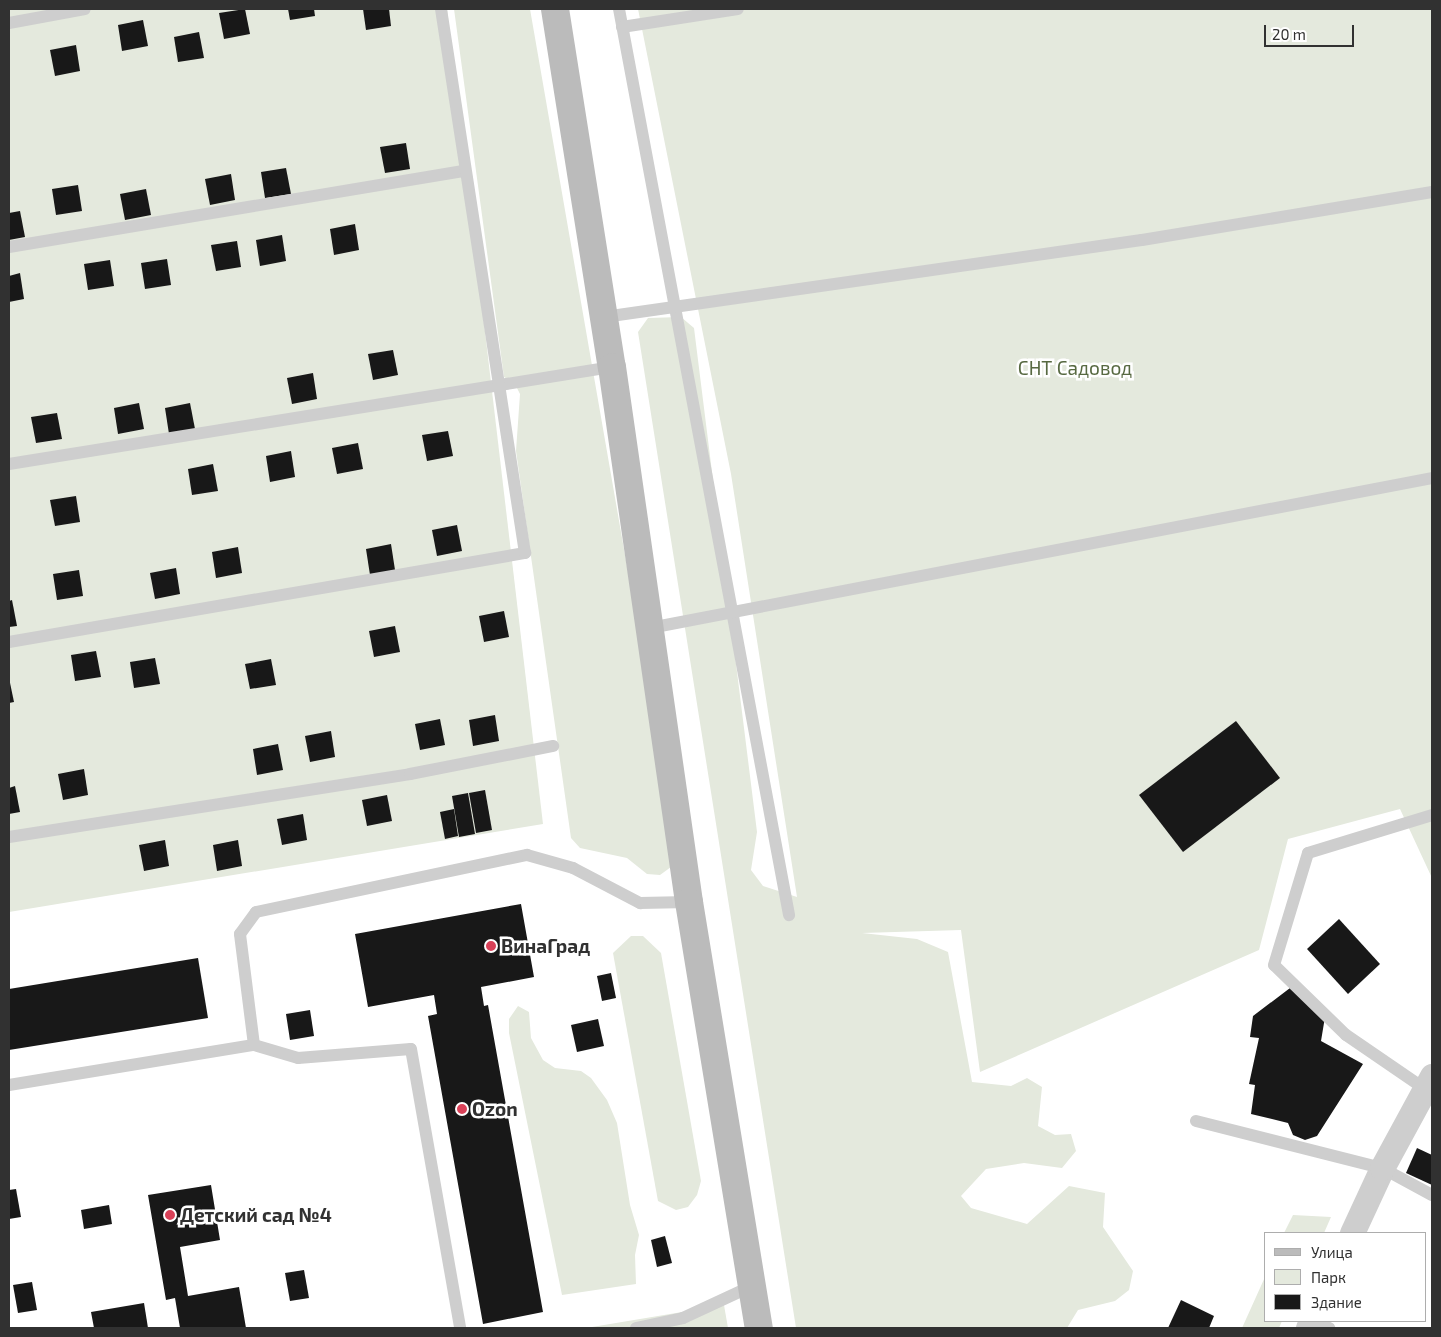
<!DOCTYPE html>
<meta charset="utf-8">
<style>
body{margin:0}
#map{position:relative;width:1441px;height:1337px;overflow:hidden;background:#fff;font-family:"Exo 2",sans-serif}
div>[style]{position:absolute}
.green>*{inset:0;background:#e4e9dd}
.building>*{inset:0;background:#181818}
.lane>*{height:12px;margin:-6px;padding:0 6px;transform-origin:6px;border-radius:6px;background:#cecece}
.street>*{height:25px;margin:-12.5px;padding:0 12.5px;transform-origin:12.5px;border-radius:12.5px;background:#cecece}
.secondary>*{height:28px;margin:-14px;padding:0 14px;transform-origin:14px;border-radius:14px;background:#bbb}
.dots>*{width:14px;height:14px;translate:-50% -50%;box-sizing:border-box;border:2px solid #fff;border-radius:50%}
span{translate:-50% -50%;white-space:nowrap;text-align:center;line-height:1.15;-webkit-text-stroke:5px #fff;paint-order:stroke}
.park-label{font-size:19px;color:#576941}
.poi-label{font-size:19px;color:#313131;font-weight:700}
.left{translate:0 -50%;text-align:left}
.frame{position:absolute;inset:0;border:10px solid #313131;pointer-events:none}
.legend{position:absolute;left:1264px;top:1232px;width:162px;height:90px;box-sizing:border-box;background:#fff;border:1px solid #adadad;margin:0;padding:6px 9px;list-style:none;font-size:15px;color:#313131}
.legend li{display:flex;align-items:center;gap:10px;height:25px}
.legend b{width:25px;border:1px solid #adadad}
.scale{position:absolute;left:1264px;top:25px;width:90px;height:22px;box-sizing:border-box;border:2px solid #313131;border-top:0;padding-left:6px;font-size:15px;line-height:18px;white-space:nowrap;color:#313131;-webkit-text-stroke:4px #fff;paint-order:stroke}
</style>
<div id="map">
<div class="green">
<div style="clip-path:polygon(9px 9px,447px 9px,543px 824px,9px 912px)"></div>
<div style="clip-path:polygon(454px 9px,530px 9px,677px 854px,671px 867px,660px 875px,647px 874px,627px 858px,580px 848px,571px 838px,516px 451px,520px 394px,515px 384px,504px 377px)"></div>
<div style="clip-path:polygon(638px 9px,1432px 9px,1432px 878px,1400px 809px,1288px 839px,1259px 950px,980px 1072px,961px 930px,862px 933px,917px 939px,948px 952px,972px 1082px,1011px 1086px,1027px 1078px,1042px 1087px,1038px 1126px,1055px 1135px,1071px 1134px,1076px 1151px,1062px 1168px,1024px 1163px,986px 1169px,961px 1196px,971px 1208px,1027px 1224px,1069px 1186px,1105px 1193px,1103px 1227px,1133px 1271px,1129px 1290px,1115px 1301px,1078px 1310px,1067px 1328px,796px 1328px,638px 332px,648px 318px,681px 317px,694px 328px,757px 832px,751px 870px,763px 886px,797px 897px,731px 474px)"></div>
<div style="clip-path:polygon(631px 936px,643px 936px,661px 953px,701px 1181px,697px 1195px,688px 1207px,676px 1210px,658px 1201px,613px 953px)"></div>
<div style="clip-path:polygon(518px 1006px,529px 1012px,531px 1038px,543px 1060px,555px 1068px,581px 1071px,591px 1078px,607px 1100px,617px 1123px,630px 1205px,639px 1235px,635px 1255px,636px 1284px,562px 1295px,509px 1033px,509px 1019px)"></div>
<div style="clip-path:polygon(1293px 1215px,1331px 1217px,1324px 1233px,1284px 1233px)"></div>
<div style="clip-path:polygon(1265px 1277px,1265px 1321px,1282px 1321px,1279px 1328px,1242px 1328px)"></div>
<div style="clip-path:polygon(724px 1305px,728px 1328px,586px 1328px)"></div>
</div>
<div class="building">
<div style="clip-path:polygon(245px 9px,250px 34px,224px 39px,219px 13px)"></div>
<div style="clip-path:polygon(288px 9px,314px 9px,315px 16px,290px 20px)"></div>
<div style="clip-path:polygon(363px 9px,389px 9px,391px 26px,366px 30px)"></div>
<div style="clip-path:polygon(143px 20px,148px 46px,122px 51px,118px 25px)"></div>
<div style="clip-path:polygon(199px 32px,204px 58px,178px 62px,174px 37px)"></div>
<div style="clip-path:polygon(76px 45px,80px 71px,55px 76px,50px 50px)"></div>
<div style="clip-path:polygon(406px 143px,410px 169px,385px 173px,380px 147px)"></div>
<div style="clip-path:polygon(286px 168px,291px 194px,265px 198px,261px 172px)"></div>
<div style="clip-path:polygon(231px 174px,235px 200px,210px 205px,205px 179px)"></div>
<div style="clip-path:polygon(78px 185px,82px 211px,56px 215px,52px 189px)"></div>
<div style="clip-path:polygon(146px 189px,151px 215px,125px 220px,120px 194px)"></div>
<div style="clip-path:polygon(20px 211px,25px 237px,9px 240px,9px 213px)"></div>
<div style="clip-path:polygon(355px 224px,359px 250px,334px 255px,330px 229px)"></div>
<div style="clip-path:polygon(282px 235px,286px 261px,260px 266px,256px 240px)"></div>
<div style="clip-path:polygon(237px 241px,241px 267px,216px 271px,211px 245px)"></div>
<div style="clip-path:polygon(167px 259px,171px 285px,145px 289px,141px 263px)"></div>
<div style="clip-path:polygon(110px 260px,114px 286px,88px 290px,84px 264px)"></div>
<div style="clip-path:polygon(20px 273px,24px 299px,9px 302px,9px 276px)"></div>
<div style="clip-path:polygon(393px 350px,398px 375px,373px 380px,368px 354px)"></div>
<div style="clip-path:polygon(313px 373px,317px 399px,292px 404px,287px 378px)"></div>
<div style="clip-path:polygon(139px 403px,144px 429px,118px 434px,114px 408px)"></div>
<div style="clip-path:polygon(190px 403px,195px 429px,169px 434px,165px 408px)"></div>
<div style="clip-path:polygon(57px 413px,62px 439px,36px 443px,31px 417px)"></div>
<div style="clip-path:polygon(448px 431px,453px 456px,427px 461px,422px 435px)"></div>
<div style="clip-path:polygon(358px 443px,363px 469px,337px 474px,332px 448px)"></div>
<div style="clip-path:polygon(291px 451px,295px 477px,270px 482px,266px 456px)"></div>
<div style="clip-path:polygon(213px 464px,218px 491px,192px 495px,188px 469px)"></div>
<div style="clip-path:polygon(76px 496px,80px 522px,55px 526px,50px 500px)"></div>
<div style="clip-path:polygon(457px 525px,462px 551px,437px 556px,432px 530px)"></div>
<div style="clip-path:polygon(391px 544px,395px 570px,370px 575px,366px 549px)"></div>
<div style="clip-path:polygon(238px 547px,242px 573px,216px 578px,212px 552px)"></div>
<div style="clip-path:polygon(176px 568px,180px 594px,155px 599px,150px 573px)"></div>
<div style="clip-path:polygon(79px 570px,83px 596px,57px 600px,53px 574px)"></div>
<div style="clip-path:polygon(12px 600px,17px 626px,9px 627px,9px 601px)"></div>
<div style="clip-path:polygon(504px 611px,509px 637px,484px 642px,479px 616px)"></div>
<div style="clip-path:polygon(395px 626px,400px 652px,374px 657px,369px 631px)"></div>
<div style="clip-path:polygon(96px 651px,101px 677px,75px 681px,71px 655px)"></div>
<div style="clip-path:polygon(155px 658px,160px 684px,134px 688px,130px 662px)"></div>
<div style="clip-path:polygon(271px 659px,276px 685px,250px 689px,245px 664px)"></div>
<div style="clip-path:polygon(9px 678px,14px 702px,9px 703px)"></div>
<div style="clip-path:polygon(495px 715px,499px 741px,473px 746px,469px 720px)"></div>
<div style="clip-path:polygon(440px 719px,445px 745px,420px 750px,415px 724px)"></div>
<div style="clip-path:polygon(1236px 721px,1280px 778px,1183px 852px,1139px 795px)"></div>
<div style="clip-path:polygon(331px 731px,335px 757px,310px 762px,305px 736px)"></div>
<div style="clip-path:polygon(278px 744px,283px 770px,257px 775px,253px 749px)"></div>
<div style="clip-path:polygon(84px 769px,88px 795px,63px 800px,58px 774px)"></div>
<div style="clip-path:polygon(15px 786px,20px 812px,9px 814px,9px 788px)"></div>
<div style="clip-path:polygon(485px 790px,492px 830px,476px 833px,469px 793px)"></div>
<div style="clip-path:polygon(468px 793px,475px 834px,459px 837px,452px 796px)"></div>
<div style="clip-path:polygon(387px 795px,392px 821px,367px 826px,362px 800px)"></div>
<div style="clip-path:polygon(454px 809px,458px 836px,445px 839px,440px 812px)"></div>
<div style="clip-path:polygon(303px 814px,307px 840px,282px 845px,277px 819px)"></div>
<div style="clip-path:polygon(165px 840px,169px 866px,144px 871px,139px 845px)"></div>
<div style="clip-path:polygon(238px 840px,242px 866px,217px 871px,213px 845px)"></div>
<div style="clip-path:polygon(521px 904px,534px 977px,481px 987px,484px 1006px,488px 1005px,543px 1312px,483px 1324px,428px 1016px,437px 1014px,434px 995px,368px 1007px,355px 934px)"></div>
<div style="clip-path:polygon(1339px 919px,1380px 964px,1348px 994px,1307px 949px)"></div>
<div style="clip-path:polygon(198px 958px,208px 1018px,9px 1050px,9px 989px)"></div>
<div style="clip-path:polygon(611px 973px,616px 998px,602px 1001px,597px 976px)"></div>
<div style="clip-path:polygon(1290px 988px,1325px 1017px,1321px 1041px,1363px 1064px,1317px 1136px,1305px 1140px,1293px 1135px,1288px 1123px,1251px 1114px,1255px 1085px,1249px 1084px,1259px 1038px,1250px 1037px,1253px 1016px)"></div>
<div style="clip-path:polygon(310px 1010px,314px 1036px,290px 1040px,286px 1014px)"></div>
<div style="clip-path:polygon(598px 1019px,604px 1046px,577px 1052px,571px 1025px)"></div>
<div style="clip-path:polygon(1417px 1148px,1432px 1155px,1432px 1185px,1406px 1173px)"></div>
<div style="clip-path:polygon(211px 1185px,220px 1240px,180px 1247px,188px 1296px,239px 1287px,246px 1328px,180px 1328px,175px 1298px,166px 1300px,148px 1195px)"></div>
<div style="clip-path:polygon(16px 1189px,21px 1217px,9px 1219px,9px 1190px)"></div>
<div style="clip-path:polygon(109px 1205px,112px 1224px,84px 1229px,81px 1210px)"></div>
<div style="clip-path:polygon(665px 1236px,672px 1263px,657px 1267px,651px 1240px)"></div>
<div style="clip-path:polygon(304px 1270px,309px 1298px,290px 1301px,285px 1273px)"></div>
<div style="clip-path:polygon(32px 1282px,37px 1310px,18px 1313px,13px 1285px)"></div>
<div style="clip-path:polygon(1181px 1300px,1214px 1316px,1209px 1328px,1168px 1328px)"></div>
<div style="clip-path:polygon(144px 1303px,148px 1328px,94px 1328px,91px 1312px)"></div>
</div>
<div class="lane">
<div style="left:619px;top:9px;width:922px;rotate:79.37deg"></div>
<div style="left:9px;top:23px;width:77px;rotate:-10.4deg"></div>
<div style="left:622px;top:27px;width:117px;rotate:-8.8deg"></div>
<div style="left:9px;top:247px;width:462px;rotate:-9.5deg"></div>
<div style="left:604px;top:317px;width:543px;rotate:-8.15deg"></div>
<div style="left:1142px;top:240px;width:294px;rotate:-9.4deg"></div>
<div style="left:9px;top:464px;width:611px;rotate:-9.14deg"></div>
<div style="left:650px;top:628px;width:796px;rotate:-10.86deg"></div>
<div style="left:9px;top:642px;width:524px;rotate:-9.79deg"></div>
<div style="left:525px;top:553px;width:550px;rotate:-98.78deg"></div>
<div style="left:9px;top:837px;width:406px;rotate:-8.9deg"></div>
<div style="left:410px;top:774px;width:146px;rotate:-11.1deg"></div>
<div style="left:254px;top:1045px;width:112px;rotate:-97.2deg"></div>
<div style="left:240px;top:934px;width:27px;rotate:-54deg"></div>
<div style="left:256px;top:912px;width:277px;rotate:-11.9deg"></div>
<div style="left:527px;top:855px;width:48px;rotate:15.8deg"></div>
<div style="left:573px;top:868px;width:76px;rotate:27.6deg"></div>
<div style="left:640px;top:903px;width:49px;rotate:-1.2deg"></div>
<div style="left:9px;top:1085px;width:248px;rotate:-9.3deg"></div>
<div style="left:254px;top:1045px;width:46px;rotate:16.5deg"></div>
<div style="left:298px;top:1058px;width:113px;rotate:-4.6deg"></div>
<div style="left:411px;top:1049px;width:283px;rotate:80deg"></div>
<div style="left:1425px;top:1089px;width:96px;rotate:-145.6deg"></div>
<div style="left:1346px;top:1035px;width:100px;rotate:-135.8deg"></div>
<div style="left:1274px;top:965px;width:117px;rotate:-73.1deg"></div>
<div style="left:1308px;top:853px;width:130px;rotate:-17deg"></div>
<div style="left:1196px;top:1121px;width:192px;rotate:14.2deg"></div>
<div style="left:1382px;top:1168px;width:57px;rotate:28.4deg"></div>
<div style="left:1314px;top:1321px;width:17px;rotate:25deg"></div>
<div style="left:636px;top:1328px;width:48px;rotate:-12deg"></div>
<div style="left:683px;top:1318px;width:76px;rotate:-24.9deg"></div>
</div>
<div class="street">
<div style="left:1352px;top:1233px;width:72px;rotate:-65.2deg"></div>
<div style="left:1382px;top:1168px;width:105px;rotate:-61.5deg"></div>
<div style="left:1308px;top:1328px;width:8px;rotate:-67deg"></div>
</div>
<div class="secondary">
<div style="left:555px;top:9px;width:363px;rotate:81deg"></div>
<div style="left:612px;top:367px;width:541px;rotate:81.81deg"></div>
<div style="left:689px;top:902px;width:432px;rotate:80.7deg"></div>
</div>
<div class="dots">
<div style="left:491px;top:946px;background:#d94158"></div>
<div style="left:462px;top:1109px;background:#d94158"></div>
<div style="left:170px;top:1215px;background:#d94158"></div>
</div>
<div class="park-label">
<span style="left:1075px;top:368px">СНТ Садовод</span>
</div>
<div class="poi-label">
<span class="left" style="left:501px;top:946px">ВинаГрад</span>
<span class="left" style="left:472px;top:1109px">Ozon</span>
<span class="left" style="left:180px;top:1215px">Детский сад №4</span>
</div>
<div class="frame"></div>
<ul class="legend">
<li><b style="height:6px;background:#bbb"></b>Улица</li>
<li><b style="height:14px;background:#e4e9dd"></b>Парк</li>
<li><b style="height:14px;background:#181818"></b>Здание</li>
</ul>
<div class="scale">20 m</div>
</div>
